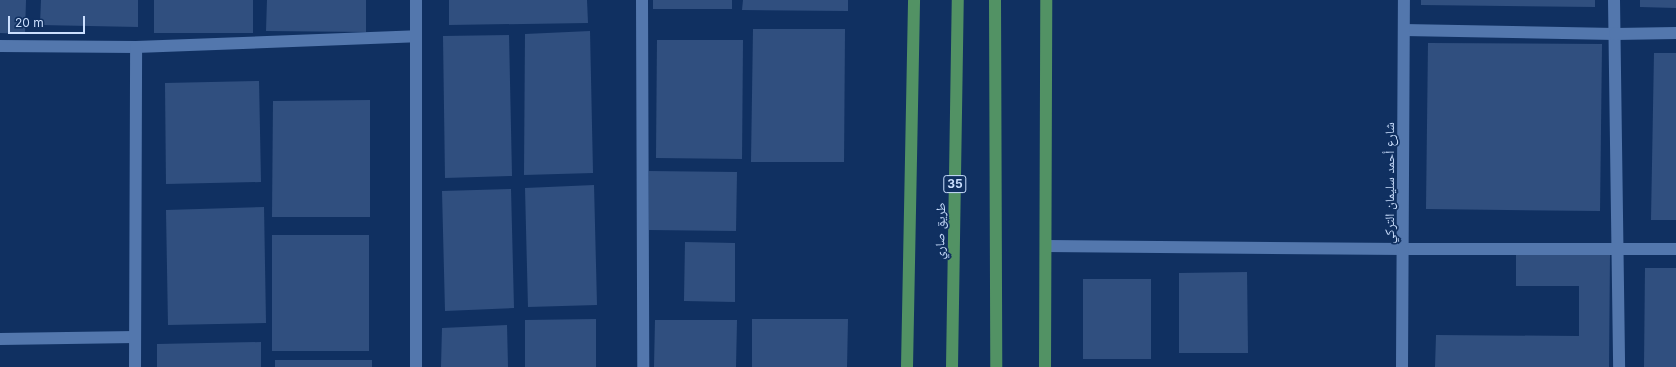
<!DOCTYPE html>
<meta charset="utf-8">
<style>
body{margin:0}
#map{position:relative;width:1676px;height:367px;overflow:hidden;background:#103061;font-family:Inter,"Noto Naskh Arabic",sans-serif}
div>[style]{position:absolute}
.building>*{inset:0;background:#304f7f}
.minor>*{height:12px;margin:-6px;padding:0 6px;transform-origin:6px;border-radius:6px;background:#5377ad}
.major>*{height:12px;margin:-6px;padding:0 6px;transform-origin:6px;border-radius:6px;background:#529264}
span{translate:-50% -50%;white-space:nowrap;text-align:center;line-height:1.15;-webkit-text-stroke:3.5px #103061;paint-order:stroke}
.shield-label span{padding:1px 3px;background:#103061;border:1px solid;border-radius:3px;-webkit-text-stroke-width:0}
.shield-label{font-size:12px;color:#cbdffe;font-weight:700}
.street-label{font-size:13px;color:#cbdffe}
.scale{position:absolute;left:8px;top:16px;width:77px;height:18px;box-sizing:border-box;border:2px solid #cbdffe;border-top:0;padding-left:5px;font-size:12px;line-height:14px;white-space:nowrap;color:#cbdffe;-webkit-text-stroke:3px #103061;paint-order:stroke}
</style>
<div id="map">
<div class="building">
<div style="clip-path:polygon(0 0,26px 0,25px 34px,0 33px)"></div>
<div style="clip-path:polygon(41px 0,138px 0,138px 27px,40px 25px)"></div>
<div style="clip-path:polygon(154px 0,253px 0,253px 33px,154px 33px)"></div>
<div style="clip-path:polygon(267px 0,366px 0,366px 32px,266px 31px)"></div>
<div style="clip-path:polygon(449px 0,587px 0,588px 23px,449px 25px)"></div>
<div style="clip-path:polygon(653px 0,732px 0,732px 9px,653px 9px)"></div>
<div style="clip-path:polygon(743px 0,848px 0,848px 11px,742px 10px)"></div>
<div style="clip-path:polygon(1421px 0,1595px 0,1595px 7px,1421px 5px)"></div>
<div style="clip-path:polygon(1640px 0,1676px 0,1676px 8px,1640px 7px)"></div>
<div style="clip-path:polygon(753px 29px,845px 29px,844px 162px,751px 162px)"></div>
<div style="clip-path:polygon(590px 31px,593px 173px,524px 175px,525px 34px)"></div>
<div style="clip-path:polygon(509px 35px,512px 176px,445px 178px,443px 36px)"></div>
<div style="clip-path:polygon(657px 40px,743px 40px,742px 159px,656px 158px)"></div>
<div style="clip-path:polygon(1428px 43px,1602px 44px,1600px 211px,1426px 209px)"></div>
<div style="clip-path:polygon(1654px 53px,1676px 53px,1676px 220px,1651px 220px)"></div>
<div style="clip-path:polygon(259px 81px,261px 182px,166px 184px,165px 83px)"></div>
<div style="clip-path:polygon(370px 100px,370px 217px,272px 217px,273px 101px)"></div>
<div style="clip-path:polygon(649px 171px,737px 172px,736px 231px,649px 230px)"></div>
<div style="clip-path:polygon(594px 185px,597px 305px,528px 307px,525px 188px)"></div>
<div style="clip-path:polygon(511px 189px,514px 308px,445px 311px,442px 191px)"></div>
<div style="clip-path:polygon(264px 207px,266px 323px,168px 325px,166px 210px)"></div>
<div style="clip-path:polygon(272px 235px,369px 235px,369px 351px,272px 351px)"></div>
<div style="clip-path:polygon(685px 242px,735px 243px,735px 302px,684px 301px)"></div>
<div style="clip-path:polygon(1516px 255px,1610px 255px,1609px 367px,1435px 367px,1436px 335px,1579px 336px,1579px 286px,1516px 286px)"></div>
<div style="clip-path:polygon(1645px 268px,1676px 268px,1676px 367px,1644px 367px)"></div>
<div style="clip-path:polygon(1247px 272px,1248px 353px,1179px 353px,1179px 273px)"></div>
<div style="clip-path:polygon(1083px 279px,1151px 279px,1151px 359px,1083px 359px)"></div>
<div style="clip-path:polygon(596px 319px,596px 367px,525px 367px,525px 320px)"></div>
<div style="clip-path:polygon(752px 319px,848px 319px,847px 367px,752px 367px)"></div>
<div style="clip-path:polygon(655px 320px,737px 320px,736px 367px,654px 367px)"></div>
<div style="clip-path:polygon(507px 325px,508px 367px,441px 367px,442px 328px)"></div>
<div style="clip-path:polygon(261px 342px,261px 367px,157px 367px,157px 344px)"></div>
<div style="clip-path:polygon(275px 360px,372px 360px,372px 367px,275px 367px)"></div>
</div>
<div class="minor">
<div style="left:642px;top:0;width:367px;rotate:89.8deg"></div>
<div style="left:1614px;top:0;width:367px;rotate:89.2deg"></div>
<div style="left:1404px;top:30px;width:211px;rotate:1.1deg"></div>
<div style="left:1615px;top:34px;width:61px;rotate:-0.9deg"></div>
<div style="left:0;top:46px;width:136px;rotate:0.4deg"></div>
<div style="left:136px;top:47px;width:280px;rotate:-2.2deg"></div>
<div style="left:1046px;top:246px;width:357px;rotate:0.5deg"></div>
<div style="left:1403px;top:249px;width:273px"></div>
<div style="left:0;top:339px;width:135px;rotate:-0.8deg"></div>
<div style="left:135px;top:367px;width:320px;rotate:-89.8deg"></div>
<div style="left:416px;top:367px;width:367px;rotate:-90deg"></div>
<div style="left:1402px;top:367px;width:367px;rotate:-89.7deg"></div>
</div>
<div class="major">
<div style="left:995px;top:0;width:367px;rotate:89.8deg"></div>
<div style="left:907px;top:367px;width:367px;rotate:-88.9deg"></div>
<div style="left:952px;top:367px;width:367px;rotate:-89.1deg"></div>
<div style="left:1045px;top:367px;width:367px;rotate:-89.8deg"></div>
</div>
<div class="shield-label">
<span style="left:955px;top:184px">35</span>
</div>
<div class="street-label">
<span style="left:1389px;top:183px;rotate:-90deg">شارع أحمد سليمان التركي</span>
<span style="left:940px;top:231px;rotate:-89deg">طريق صاري</span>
</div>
<div class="scale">20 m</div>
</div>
